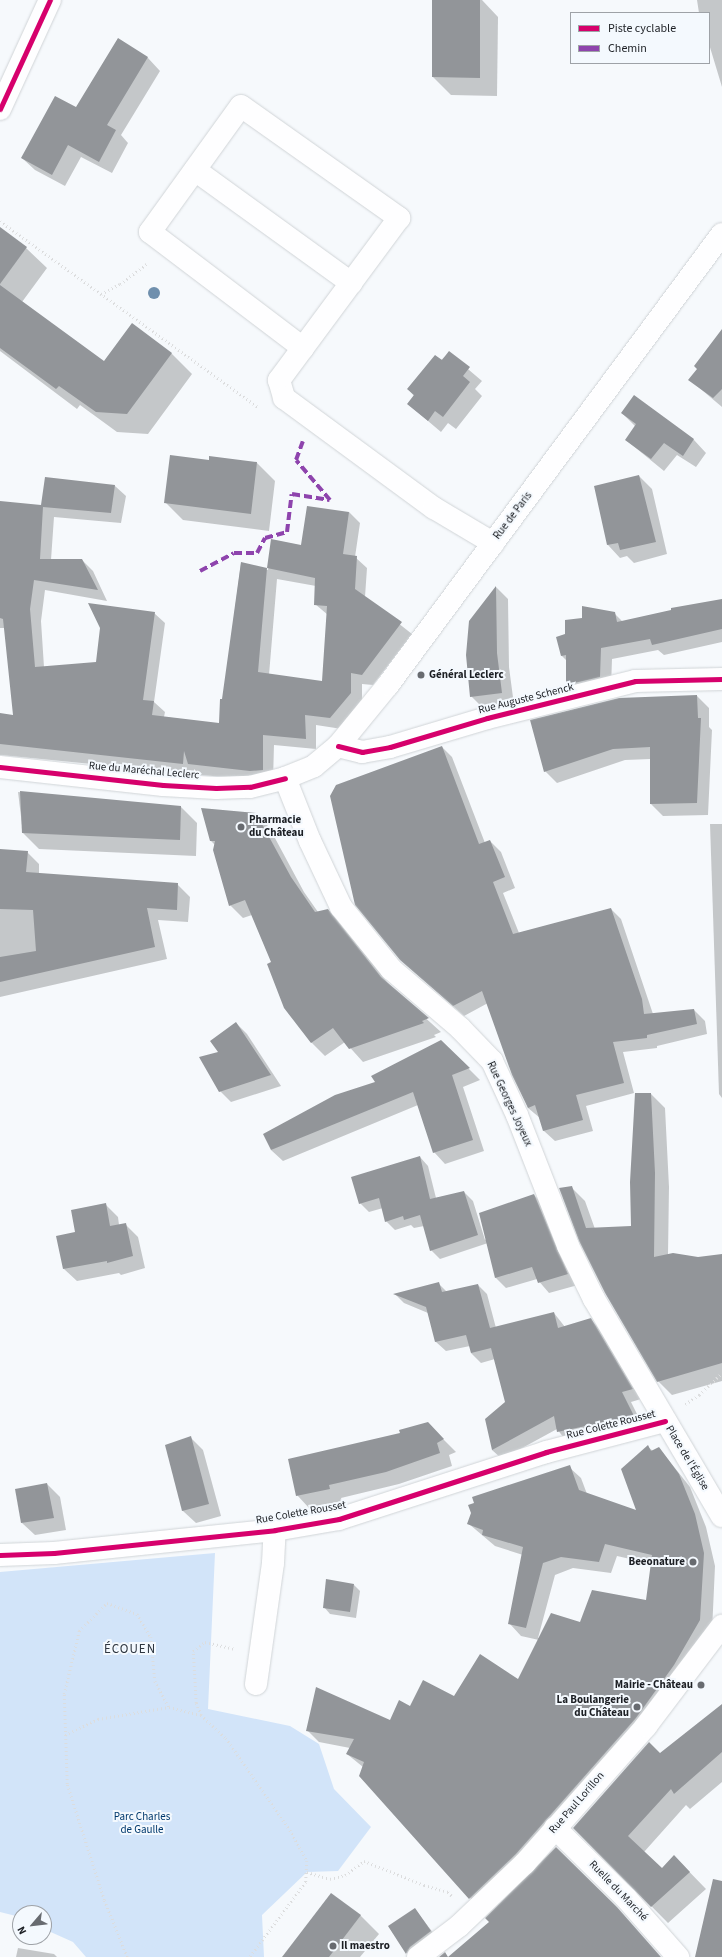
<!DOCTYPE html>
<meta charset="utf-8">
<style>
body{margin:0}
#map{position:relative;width:722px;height:1957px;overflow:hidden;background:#f6f9fc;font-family:"Source Sans 3",sans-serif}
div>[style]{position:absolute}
.green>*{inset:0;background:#d2e4f9}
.shadow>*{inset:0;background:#0003}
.building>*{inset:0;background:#929599}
.path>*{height:2.5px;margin-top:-1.25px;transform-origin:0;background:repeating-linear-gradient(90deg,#dcddde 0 1px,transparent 0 4px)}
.roads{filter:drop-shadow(0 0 1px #d0d4d7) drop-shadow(0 0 1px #d0d4d7)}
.minor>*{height:22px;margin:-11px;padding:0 11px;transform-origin:11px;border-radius:11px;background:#fefeff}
.major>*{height:22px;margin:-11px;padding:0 11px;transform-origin:11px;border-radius:11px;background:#fefeff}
.quiet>*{height:4px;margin-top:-2px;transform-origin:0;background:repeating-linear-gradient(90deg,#8e44ad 0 8px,transparent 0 12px)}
.cycleway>*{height:5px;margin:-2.5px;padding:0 2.5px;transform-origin:2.5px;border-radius:2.5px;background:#d6006c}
.trees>*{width:12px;height:12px;margin:-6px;border-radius:50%;background:#6f8fad}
.dots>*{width:11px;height:11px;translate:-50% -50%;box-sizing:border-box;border:2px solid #f4f9fe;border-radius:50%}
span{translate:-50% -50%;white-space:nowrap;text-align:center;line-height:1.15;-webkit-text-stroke:4px #f4f9fe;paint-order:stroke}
.street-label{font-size:11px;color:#1c1f24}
.poi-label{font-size:11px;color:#1c1f24;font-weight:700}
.left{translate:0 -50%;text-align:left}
.right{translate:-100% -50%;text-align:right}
.park-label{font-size:11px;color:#00396d}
.quarter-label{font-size:13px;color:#2e3640;letter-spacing:1px}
.legend{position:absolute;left:570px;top:12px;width:140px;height:52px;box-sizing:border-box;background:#f4f9fe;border:1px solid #9ea2a7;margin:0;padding:5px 7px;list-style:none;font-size:12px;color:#1c1f24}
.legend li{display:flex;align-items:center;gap:8px;height:20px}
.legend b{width:20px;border:1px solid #9ea2a7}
.north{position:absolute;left:12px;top:1905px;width:40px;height:40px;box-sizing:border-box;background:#f4f9fe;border:1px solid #9ea2a7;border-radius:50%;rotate:242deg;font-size:11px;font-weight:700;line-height:16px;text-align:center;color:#1c1f24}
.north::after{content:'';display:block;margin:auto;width:14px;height:18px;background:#686b70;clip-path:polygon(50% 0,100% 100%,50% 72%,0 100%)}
</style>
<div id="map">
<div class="green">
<div style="clip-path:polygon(215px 1553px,208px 1709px,290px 1726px,319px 1744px,334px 1789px,371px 1827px,338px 1871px,307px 1872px,262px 1915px,264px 1957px,86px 1957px,73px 1942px,44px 1929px,44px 1913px,20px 1913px,20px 1917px,0 1912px,0 1572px)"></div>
</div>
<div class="shadow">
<div style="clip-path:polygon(433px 0,482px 0,498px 17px,497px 96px,451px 95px,433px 77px)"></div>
<div style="clip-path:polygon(697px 0,722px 0,722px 87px,709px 44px,709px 13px,699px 13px)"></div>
<div style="clip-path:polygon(118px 39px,148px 58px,160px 71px,121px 135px,128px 143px,112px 173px,81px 157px,65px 186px,35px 170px,22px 158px,77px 109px)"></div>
<div style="clip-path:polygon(0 228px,26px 248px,47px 268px,22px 302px,104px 363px,132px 324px,172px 354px,192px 374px,148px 434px,117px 432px,80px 405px,77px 409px,0 351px)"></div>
<div style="clip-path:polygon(722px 334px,722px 407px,690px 380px)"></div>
<div style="clip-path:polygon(449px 353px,482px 381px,475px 389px,482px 396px,456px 429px,448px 423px,441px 432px,408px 404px,414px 396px,408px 389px)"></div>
<div style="clip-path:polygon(634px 397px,694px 440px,706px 453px,696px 467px,677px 455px,664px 471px,626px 440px,636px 427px,622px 413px)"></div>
<div style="clip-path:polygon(210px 457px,257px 463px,275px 481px,269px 531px,183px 520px,165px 502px,210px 461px)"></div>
<div style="clip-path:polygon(639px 476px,652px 489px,667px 554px,634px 563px,627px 556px,620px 558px,608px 545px,595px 487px)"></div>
<div style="clip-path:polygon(evenodd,115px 486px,126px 496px,121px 523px,54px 517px,51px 560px,82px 560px,93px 571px,107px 601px,45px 590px,41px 621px,44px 667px,97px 663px,154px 613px,165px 623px,154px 702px,165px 712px,164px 717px,220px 724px,241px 563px,268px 570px,272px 540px,302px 546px,349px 512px,360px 523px,355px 557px,367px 568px,365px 597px,412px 634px,373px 685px,362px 684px,362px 704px,342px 729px,316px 725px,316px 749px,274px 745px,273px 781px,200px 775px,194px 769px,194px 774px,0 755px,0 714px,14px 716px,5px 628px,0 628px,0 502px,41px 506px,115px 486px,277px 579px,316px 586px,315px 604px,328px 615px,323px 682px,269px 675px,277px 579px)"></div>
<div style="clip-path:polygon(496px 587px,508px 599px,509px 667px,514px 705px,484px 709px,471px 696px)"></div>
<div style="clip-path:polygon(722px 600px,722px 642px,664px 655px,658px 650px,612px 659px,611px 688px,578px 696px,567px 685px,567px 661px,561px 655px,614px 613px,623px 622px)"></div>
<div style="clip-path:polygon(697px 696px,709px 708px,709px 727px,712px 730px,708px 815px,663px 816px,651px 804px,651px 759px,625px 760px,557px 783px,545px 771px)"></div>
<div style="clip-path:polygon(442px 747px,452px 757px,485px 843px,490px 841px,501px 852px,515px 888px,503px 893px,519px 933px,611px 909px,621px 919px,653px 1014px,694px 1010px,705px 1021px,707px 1034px,657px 1046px,657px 1048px,623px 1052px,634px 1093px,586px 1106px,593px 1131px,555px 1141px,544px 1131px,540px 1118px,528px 1108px,488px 1003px,464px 1016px,401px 960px)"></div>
<div style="clip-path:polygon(18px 792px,181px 807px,197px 823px,196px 856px,39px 849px,23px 833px)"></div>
<div style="clip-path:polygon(256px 814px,269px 827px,304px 892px,318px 912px,328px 911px,342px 924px,390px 986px,441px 1032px,434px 1035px,436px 1037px,363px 1062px,345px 1042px,325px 1056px,312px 1043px,285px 1008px,272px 963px,252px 915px,243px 918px,230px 905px,215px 845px,211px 841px)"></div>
<div style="clip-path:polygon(710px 824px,722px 824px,722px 1098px,719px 1094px)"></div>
<div style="clip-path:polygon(0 850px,27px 852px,39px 864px,39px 874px,177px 884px,190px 897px,188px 922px,158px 920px,167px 959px,0 997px)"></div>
<div style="clip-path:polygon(236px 1023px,247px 1034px,281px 1086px,231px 1102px,220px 1091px,220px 1053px)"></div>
<div style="clip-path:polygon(441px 1041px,480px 1080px,463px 1087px,484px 1151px,445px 1164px,434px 1152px,418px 1105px,283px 1161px,271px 1150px)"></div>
<div style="clip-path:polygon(651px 1094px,665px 1108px,669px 1187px,668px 1255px,722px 1261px,722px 1381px,672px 1395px,658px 1381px,606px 1293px,571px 1187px,585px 1201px,595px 1229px,632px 1227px)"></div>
<div style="clip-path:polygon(420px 1157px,428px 1166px,436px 1198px,464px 1192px,473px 1201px,485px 1240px,534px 1195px,544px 1205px,578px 1285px,549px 1293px,537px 1279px,506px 1288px,496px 1278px,488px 1243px,440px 1259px,431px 1250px,424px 1226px,414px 1228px,411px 1225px,395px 1230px,386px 1221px,383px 1208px,369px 1212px,360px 1203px)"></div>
<div style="clip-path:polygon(105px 1204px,118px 1217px,119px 1225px,125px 1224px,138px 1237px,145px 1268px,121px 1275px,119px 1273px,77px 1281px,64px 1269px,77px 1233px)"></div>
<div style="clip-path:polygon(439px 1284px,447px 1292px,478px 1285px,487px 1294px,496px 1328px,554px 1313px,565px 1327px,590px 1319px,600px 1329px,641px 1399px,631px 1402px,643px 1426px,567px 1442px,557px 1429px,502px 1459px,492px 1450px,507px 1402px,495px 1359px,481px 1363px,471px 1353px,470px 1346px,446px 1351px,436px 1342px,428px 1313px,404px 1303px,395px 1294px)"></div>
<div style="clip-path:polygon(427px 1423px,456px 1452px,449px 1455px,452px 1466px,399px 1484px,341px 1498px,342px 1501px,309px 1508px,297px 1495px,401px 1434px)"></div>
<div style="clip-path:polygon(191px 1438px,203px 1450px,221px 1516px,196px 1523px,183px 1511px,166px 1446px)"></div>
<div style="clip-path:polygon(evenodd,648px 1447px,653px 1451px,659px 1448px,690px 1487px,706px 1527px,715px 1566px,712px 1632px,481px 1910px,360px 1776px,363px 1767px,347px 1754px,350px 1748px,319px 1742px,307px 1730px,390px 1721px,411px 1707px,519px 1681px,539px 1640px,521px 1636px,510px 1624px,523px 1555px,495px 1546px,469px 1524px,569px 1467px,581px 1478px,587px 1494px,637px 1512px,648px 1447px,617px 1556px,652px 1564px,647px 1601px,538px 1638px,555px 1575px,573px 1568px,611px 1573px,617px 1556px)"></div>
<div style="clip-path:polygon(47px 1484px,60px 1497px,66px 1530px,35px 1535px,22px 1523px)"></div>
<div style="clip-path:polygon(354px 1585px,360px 1591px,356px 1618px,330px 1614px,324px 1607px)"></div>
<div style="clip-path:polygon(722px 1705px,722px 1782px,690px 1809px,686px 1805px,644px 1852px,662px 1869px,674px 1856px,706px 1889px,668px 1923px,574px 1828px)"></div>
<div style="clip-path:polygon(331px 1894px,361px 1916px,379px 1934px,360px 1957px,283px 1957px)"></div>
<div style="clip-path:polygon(415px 1909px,437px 1938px,410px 1957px,389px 1927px)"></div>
<div style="clip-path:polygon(18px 1948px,54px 1954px,57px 1957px,16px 1957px)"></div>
</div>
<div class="building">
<div style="clip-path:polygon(432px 0,480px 0,480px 78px,432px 77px)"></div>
<div style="clip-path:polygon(118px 38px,148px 57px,107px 125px,116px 130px,99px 162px,68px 145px,52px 175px,21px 158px,55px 96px,76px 107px)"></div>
<div style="clip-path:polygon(0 227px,27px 247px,0 284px)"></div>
<div style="clip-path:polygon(0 285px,104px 361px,132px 323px,172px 353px,127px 414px,96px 412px,59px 386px,56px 389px,0 348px)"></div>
<div style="clip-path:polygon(722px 329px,722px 389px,713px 398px,688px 380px,697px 369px,694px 366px)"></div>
<div style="clip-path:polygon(449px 351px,470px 367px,463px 376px,470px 382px,443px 417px,435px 411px,428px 421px,407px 404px,414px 395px,407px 389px,435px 355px,442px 360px)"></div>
<div style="clip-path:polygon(634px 395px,694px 439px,683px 456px,664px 443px,651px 459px,625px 440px,636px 424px,621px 413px)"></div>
<div style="clip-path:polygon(170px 455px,209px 460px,209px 456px,257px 462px,251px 514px,164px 503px)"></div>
<div style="clip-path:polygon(639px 475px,656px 542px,620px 550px,618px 543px,607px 545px,594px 486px)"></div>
<div style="clip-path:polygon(evenodd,45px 477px,115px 485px,111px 513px,43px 507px,40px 559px,82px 559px,98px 590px,34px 580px,30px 609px,35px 667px,96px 662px,100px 628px,88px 603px,155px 612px,143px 700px,154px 701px,152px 715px,219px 723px,220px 699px,222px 699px,241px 562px,267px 568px,271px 539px,301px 545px,307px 506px,349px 512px,343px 554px,357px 556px,355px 589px,402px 622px,362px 675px,351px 673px,351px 693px,330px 718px,305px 715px,306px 739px,263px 735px,263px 770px,250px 771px,188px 764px,184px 751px,183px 764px,0 744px,0 713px,13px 715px,3px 619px,0 618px,0 501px,41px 505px,45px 477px,267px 568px,315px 578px,314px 605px,327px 606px,322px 681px,258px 672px,267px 568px)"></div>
<div style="clip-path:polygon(496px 586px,497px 653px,502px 693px,470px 697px,466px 655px,469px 621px)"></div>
<div style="clip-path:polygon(722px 599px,722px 629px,652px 645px,650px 639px,601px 648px,600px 677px,566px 685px,566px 655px,561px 656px,556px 637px,565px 634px,565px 620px,582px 618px,582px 606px,615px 612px,617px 622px,671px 610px,671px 608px)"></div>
<div style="clip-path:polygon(697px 695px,698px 718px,701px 718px,697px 803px,650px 804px,650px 747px,613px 749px,544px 772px,530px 720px,619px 698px)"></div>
<div style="clip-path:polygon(442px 746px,479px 844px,490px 840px,505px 877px,493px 882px,513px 934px,611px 908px,642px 999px,644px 1014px,694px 1009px,697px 1024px,647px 1035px,647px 1038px,613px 1042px,624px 1083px,576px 1095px,583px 1120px,543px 1131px,535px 1105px,528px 1108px,512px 1075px,482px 991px,453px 1006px,400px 960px,355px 905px,330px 796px,336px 785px)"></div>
<div style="clip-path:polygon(20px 791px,181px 806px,180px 840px,22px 833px)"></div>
<div style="clip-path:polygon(201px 808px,256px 813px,291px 877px,315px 912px,328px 909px,381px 977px,429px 1018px,422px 1021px,424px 1023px,349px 1049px,333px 1028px,311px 1043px,284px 1008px,267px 964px,271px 962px,245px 900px,229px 906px,213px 850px,215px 841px,210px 841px)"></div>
<div style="clip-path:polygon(0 849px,28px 851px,26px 872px,178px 883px,177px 910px,147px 908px,155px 947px,0 982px,0 957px,36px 951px,33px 910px,0 909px)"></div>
<div style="clip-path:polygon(236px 1022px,271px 1075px,219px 1092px,199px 1057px,218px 1052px,210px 1041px)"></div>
<div style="clip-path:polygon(441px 1040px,470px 1068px,452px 1075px,473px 1140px,433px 1153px,413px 1092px,271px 1150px,263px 1134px,335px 1095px,375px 1082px,371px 1076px)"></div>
<div style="clip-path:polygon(635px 1093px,651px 1093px,655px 1173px,654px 1257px,673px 1253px,698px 1257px,722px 1254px,722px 1363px,657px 1382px,605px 1293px,579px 1241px,559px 1188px,572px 1186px,586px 1228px,631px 1226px,630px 1182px)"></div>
<div style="clip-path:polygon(420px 1156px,430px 1199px,464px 1191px,478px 1235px,430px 1251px,420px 1215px,404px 1220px,403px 1216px,385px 1222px,379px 1198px,359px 1204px,351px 1177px)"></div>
<div style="clip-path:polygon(534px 1194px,568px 1274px,538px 1283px,532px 1267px,495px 1278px,479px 1213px)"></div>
<div style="clip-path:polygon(106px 1203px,110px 1226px,126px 1223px,133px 1256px,107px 1263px,107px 1261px,63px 1269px,56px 1236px,75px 1232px,71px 1210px)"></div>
<div style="clip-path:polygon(439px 1282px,442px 1292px,478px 1284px,490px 1328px,554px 1312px,558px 1328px,591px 1318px,633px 1389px,622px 1392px,634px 1416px,557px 1432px,554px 1416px,492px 1450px,485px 1419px,505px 1402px,491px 1348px,471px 1353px,466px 1335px,435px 1342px,426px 1307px,393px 1294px)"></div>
<div style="clip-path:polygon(428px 1422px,444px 1439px,437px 1443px,440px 1453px,386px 1472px,329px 1485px,330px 1489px,296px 1496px,288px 1459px,400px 1433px,399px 1430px)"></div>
<div style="clip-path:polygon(191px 1436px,209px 1504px,182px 1511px,165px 1445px)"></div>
<div style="clip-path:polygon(648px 1445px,651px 1451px,659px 1447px,679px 1474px,695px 1514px,704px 1553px,700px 1620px,674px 1665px,636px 1718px,516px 1854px,469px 1899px,359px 1776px,364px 1762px,346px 1754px,354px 1739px,306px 1731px,316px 1687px,390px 1720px,399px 1700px,410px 1706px,423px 1680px,454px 1696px,480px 1654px,518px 1679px,551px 1613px,580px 1622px,592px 1590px,646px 1600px,652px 1555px,605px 1544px,599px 1562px,561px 1557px,543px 1563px,526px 1628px,508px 1624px,523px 1547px,482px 1535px,483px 1530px,467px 1524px,471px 1513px,468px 1505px,474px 1503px,472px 1497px,570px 1465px,579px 1490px,636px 1510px,621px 1469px)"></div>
<div style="clip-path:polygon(47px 1483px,54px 1518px,21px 1523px,15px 1489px)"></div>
<div style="clip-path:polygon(326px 1579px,354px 1584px,350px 1612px,323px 1608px)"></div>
<div style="clip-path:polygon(722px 1704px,722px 1752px,674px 1794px,671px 1789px,628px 1836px,662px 1868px,674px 1855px,690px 1872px,651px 1907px,573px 1828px,649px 1742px,660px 1753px)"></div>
<div style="clip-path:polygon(556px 1847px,617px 1907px,661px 1957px,439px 1957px,445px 1952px,448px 1957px,489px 1922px,485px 1918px)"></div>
<div style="clip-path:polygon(713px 1879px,722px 1881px,722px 1957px,695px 1957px)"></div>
<div style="clip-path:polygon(331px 1893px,361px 1915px,329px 1957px,282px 1957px)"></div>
<div style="clip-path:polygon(415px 1908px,431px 1931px,410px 1947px,406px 1954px,388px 1926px)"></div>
</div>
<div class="path">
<div style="left:0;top:221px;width:319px;rotate:35.8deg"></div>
<div style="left:101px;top:294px;width:21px;rotate:-28deg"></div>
<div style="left:120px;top:284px;width:34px;rotate:-37deg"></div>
<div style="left:685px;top:1404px;width:17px;rotate:-33deg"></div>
<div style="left:699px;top:1395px;width:32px;rotate:-44deg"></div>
<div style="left:201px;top:1715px;width:13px;rotate:-113deg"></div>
<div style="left:196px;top:1703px;width:52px;rotate:-93.3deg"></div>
<div style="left:193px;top:1651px;width:15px;rotate:-37deg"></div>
<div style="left:205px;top:1642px;width:31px;rotate:13deg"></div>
<div style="left:65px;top:1735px;width:37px;rotate:-26deg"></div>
<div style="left:98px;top:1719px;width:72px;rotate:-9.6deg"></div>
<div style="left:307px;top:1872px;width:24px;rotate:17deg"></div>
<div style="left:330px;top:1879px;width:16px;rotate:-15deg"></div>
<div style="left:345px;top:1875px;width:24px;rotate:-36deg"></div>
<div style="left:364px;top:1861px;width:65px;rotate:21.8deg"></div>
<div style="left:424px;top:1885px;width:25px;rotate:16deg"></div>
<div style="left:448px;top:1892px;width:6px;rotate:45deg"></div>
<div style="left:127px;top:1957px;width:61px;rotate:-112deg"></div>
<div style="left:104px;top:1900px;width:122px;rotate:-107.7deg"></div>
<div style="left:67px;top:1784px;width:90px;rotate:-91.9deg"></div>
<div style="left:64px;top:1694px;width:65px;rotate:-76.6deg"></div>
<div style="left:79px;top:1631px;width:40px;rotate:-45deg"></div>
<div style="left:107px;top:1603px;width:32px;rotate:20deg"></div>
<div style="left:137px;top:1614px;width:27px;rotate:59deg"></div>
<div style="left:151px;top:1637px;width:44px;rotate:84.8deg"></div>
<div style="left:155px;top:1681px;width:30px;rotate:62deg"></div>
<div style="left:169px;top:1707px;width:33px;rotate:14deg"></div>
<div style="left:201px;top:1715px;width:34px;rotate:43deg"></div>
<div style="left:226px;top:1738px;width:112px;rotate:55.2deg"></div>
<div style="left:290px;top:1830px;width:35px;rotate:61deg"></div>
<div style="left:307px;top:1861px;width:21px;rotate:93deg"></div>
<div style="left:306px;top:1882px;width:94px;rotate:126.7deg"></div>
</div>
<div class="roads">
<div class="minor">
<div style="left:0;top:109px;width:120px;rotate:-65.4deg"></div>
<div style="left:195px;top:170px;width:193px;rotate:35.9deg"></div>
<div style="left:303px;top:348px;width:192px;rotate:-142.8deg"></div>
<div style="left:150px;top:232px;width:155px;rotate:-54.2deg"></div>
<div style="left:241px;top:106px;width:194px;rotate:35.3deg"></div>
<div style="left:399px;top:218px;width:202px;rotate:126.5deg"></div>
<div style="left:279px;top:380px;width:19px;rotate:74deg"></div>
<div style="left:284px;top:398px;width:186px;rotate:36.3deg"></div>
<div style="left:434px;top:508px;width:69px;rotate:30.7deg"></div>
<div style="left:338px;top:746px;width:25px;rotate:14deg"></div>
<div style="left:362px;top:752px;width:28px;rotate:-10deg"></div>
<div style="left:390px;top:747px;width:101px;rotate:-16.6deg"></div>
<div style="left:487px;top:718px;width:153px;rotate:-14deg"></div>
<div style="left:635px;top:681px;width:87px;rotate:-1.3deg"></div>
<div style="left:0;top:1555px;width:54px;rotate:-2.1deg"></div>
<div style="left:54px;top:1553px;width:222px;rotate:-5.9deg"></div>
<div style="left:275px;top:1530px;width:65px;rotate:-9.8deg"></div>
<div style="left:339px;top:1519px;width:218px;rotate:-17.9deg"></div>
<div style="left:546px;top:1452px;width:123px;rotate:-14.6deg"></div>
<div style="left:256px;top:1684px;width:122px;rotate:-82deg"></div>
<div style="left:273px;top:1563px;width:33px;rotate:-87deg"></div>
<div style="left:555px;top:1828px;width:100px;rotate:44.6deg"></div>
<div style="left:626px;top:1898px;width:79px;rotate:48.6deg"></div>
</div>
<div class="major">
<div style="left:0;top:767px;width:164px;rotate:6.3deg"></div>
<div style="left:163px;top:785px;width:53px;rotate:3.2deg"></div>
<div style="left:216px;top:788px;width:34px;rotate:-2deg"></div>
<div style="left:250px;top:787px;width:36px;rotate:-14deg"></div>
<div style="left:285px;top:778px;width:31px;rotate:-22deg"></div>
<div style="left:314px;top:766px;width:31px;rotate:-40deg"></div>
<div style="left:338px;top:746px;width:79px;rotate:-50.7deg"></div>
<div style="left:388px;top:685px;width:561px;rotate:-53.48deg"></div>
<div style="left:285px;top:778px;width:68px;rotate:68.4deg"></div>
<div style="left:310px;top:841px;width:73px;rotate:64.8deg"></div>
<div style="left:341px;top:907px;width:80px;rotate:51.1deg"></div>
<div style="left:391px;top:969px;width:91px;rotate:40.5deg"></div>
<div style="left:460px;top:1028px;width:46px;rotate:45.9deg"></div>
<div style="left:492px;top:1061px;width:60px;rotate:65.2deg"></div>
<div style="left:517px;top:1115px;width:141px;rotate:68.7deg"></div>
<div style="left:568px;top:1246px;width:59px;rotate:63.9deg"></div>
<div style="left:594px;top:1299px;width:252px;rotate:59.5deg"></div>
<div style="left:418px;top:1957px;width:51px;rotate:-37.1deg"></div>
<div style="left:459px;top:1926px;width:91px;rotate:-43.7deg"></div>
<div style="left:525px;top:1863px;width:183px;rotate:-48.5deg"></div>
<div style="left:646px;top:1726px;width:126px;rotate:-52.8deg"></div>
</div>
</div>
<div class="quiet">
<div style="left:200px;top:571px;width:38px;rotate:-28deg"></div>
<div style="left:234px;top:553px;width:23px"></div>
<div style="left:257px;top:553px;width:17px;rotate:-62deg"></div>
<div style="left:265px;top:538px;width:23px;rotate:-15deg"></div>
<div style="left:287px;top:532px;width:38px;rotate:-83deg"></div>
<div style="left:292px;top:494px;width:38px;rotate:9deg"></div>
<div style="left:330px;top:500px;width:52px;rotate:-130.4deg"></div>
<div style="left:296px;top:460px;width:20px;rotate:-70deg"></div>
</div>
<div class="cycleway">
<div style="left:0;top:109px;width:120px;rotate:-65.4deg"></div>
<div style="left:338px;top:746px;width:25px;rotate:14deg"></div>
<div style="left:362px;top:752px;width:28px;rotate:-10deg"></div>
<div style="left:390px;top:747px;width:101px;rotate:-16.6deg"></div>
<div style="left:487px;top:718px;width:153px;rotate:-14deg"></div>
<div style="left:635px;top:681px;width:87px;rotate:-1.3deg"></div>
<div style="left:0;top:767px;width:164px;rotate:6.3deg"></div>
<div style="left:163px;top:785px;width:53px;rotate:3.2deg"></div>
<div style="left:216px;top:788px;width:34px;rotate:-2deg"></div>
<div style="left:250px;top:787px;width:36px;rotate:-14deg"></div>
<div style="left:0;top:1555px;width:54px;rotate:-2.1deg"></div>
<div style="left:54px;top:1553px;width:222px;rotate:-5.9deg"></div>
<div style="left:275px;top:1530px;width:65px;rotate:-9.8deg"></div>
<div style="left:339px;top:1519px;width:218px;rotate:-17.9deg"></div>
<div style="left:546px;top:1452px;width:123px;rotate:-14.6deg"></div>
</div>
<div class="trees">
<div style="left:154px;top:293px"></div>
</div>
<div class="dots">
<div style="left:421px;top:675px;background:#686b70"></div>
<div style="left:241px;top:827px;background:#686b70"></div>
<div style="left:693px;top:1562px;background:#686b70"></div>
<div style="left:701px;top:1685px;background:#686b70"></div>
<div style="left:637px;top:1707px;background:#686b70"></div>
<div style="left:333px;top:1946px;background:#686b70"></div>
</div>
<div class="street-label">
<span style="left:513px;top:516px;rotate:-53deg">Rue de Paris</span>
<span style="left:526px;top:699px;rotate:-14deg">Rue Auguste Schenck</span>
<span style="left:144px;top:771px;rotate:5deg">Rue du Maréchal Leclerc</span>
<span style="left:509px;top:1104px;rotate:65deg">Rue Georges Joyeux</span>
<span style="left:611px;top:1425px;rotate:-14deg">Rue Colette Rousset</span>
<span style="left:687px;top:1458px;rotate:59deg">Place de l'Église</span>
<span style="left:301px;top:1513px;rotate:-10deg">Rue Colette Rousset</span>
<span style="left:577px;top:1803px;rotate:-49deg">Rue Paul Lorillon</span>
<span style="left:618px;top:1891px;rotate:46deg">Ruelle du Marché</span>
</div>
<div class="poi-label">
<span class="left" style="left:429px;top:675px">Général Leclerc</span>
<span class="left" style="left:249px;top:827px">Pharmacie<br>du Château</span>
<span class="right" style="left:685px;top:1562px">Beeonature</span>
<span class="right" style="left:693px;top:1685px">Mairie - Château</span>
<span class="right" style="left:629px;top:1707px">La Boulangerie<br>du Château</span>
<span class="left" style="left:341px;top:1946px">Il maestro</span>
</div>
<div class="park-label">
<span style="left:142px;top:1824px">Parc Charles<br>de Gaulle</span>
</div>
<div class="quarter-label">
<span style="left:130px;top:1649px">ÉCOUEN</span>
</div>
<ul class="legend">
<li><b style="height:5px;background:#d6006c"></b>Piste cyclable</li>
<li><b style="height:5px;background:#8e44ad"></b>Chemin</li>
</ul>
<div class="north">N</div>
</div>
